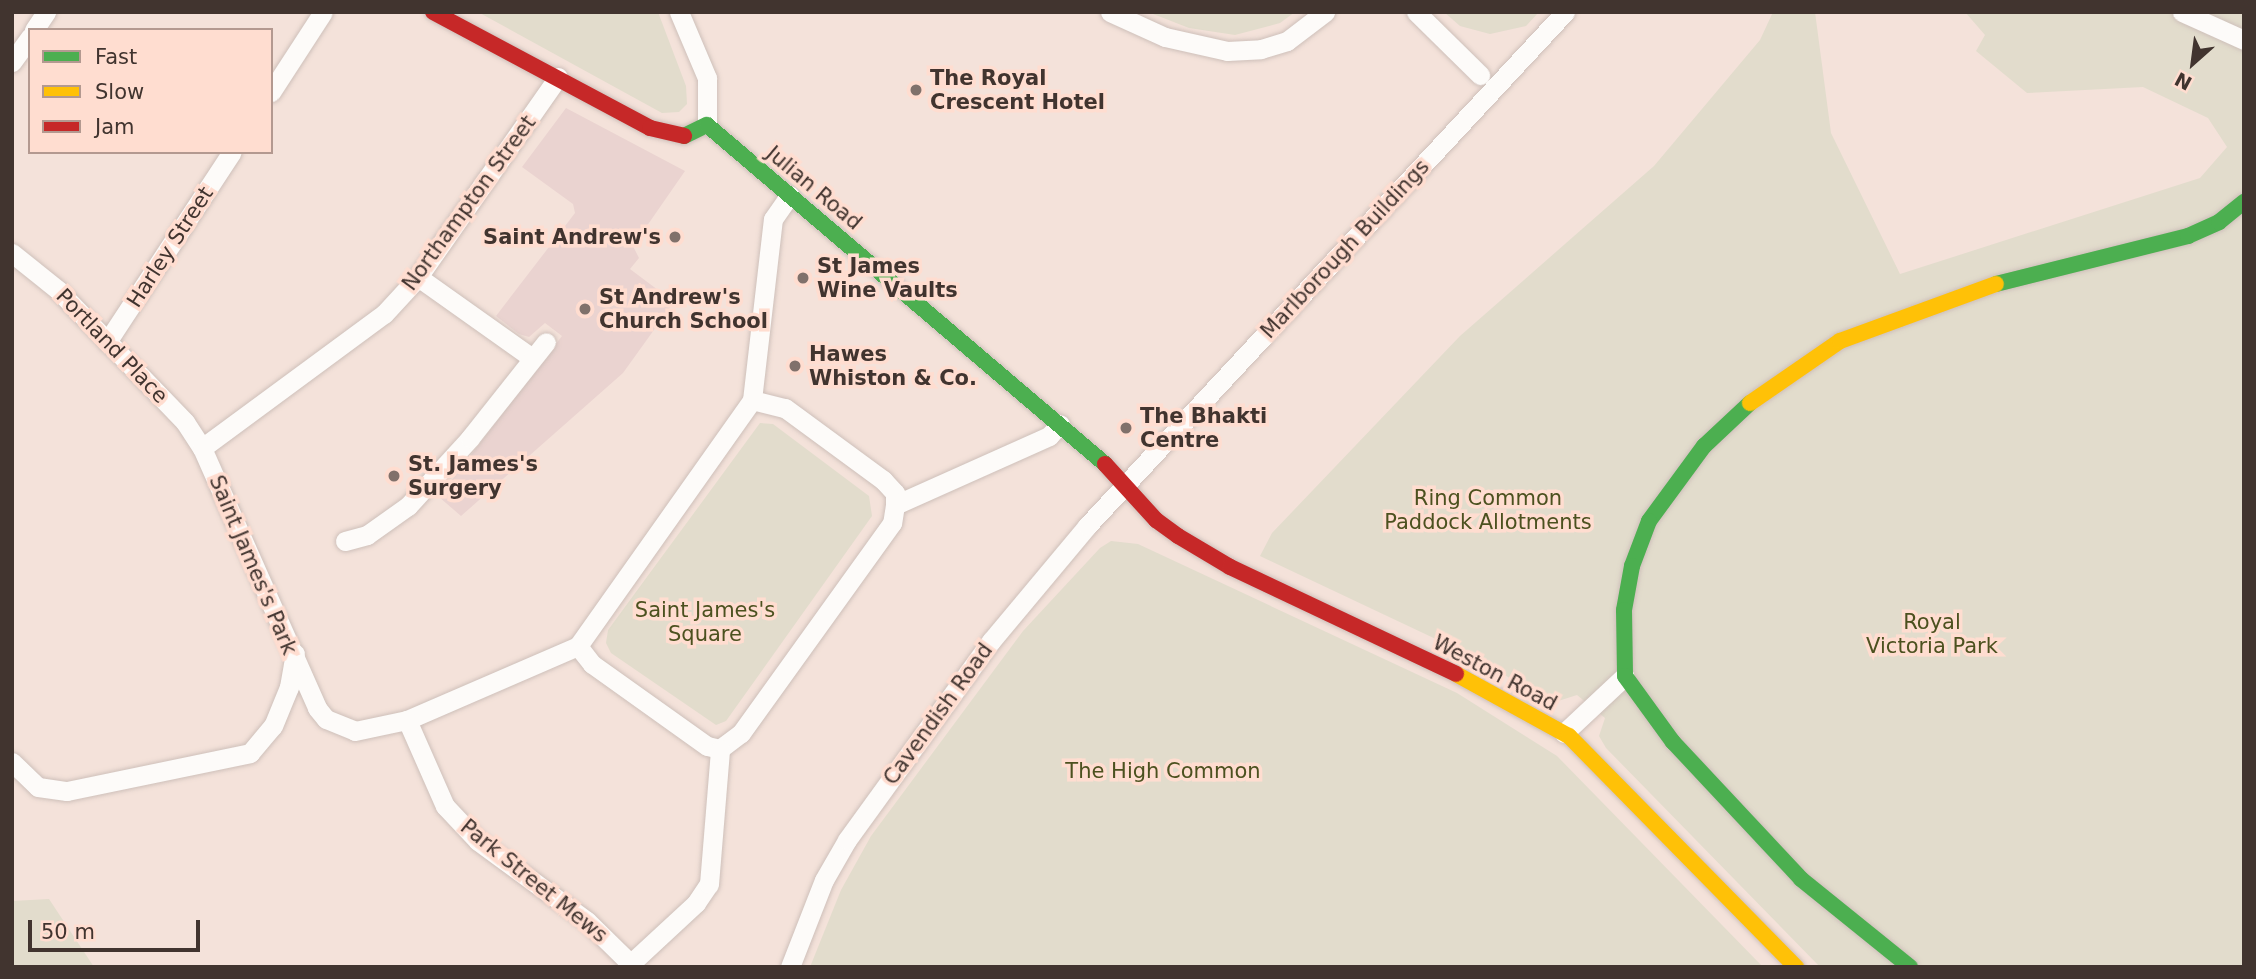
<!DOCTYPE html>
<style>
body{margin:0}
#map{position:relative;width:2256px;height:979px;overflow:hidden;background:#f4e2da;font-family:"DejaVu Sans",sans-serif}
div>[style]{position:absolute}
.education>*{inset:0;background:#ead3d0}
.green>*{inset:0;background:#e2dccc}
.roads{filter:drop-shadow(0 0 2px #cec0ba) drop-shadow(0 0 2px #cec0ba)}
.street>*{height:19px;margin:-9.5px;padding:0 9.5px;transform-origin:9.5px;border-radius:9.5px;background:#fdfbf9}
.fast>*{height:16px;margin:-8px;padding:0 8px;transform-origin:8px;border-radius:8px;background:#4caf50}
.slow>*{height:16px;margin:-8px;padding:0 8px;transform-origin:8px;border-radius:8px;background:#ffc107}
.jam>*{height:16px;margin:-8px;padding:0 8px;transform-origin:8px;border-radius:8px;background:#c62828}
.dots>*{width:19px;height:19px;translate:-50% -50%;box-sizing:border-box;border:4px solid #ffddd0;border-radius:50%}
span{translate:-50% -50%;white-space:nowrap;text-align:center;line-height:1.15;-webkit-text-stroke:7px #ffddd0;paint-order:stroke}
.poi-label{font-size:21px;color:#41342f;font-weight:700}
.left{translate:0 -50%;text-align:left}
.right{translate:-100% -50%;text-align:right}
.street-label{font-size:21px;color:#41342f}
.park-label{font-size:21px;color:#4c511f}
.frame{position:absolute;inset:0;border:14px solid #41342f;pointer-events:none}
.legend{position:absolute;left:28px;top:28px;width:245px;height:126px;box-sizing:border-box;background:#ffddd0;border:2px solid #b39990;margin:0;padding:9px 12px;list-style:none;font-size:21px;color:#41342f}
.legend li{display:flex;align-items:center;gap:14px;height:35px}
.legend b{width:35px;border:2px solid #b39990}
.north{position:absolute;left:2158px;top:28px;width:70px;height:70px;-webkit-text-stroke:5px #ffddd0;paint-order:stroke;rotate:208deg;font-size:19px;font-weight:700;line-height:28px;text-align:center;color:#41342f}
.north::after{content:'';display:block;margin:auto;width:24px;height:32px;background:#41342f;clip-path:polygon(50% 0,100% 100%,50% 72%,0 100%)}
.scale{position:absolute;left:28px;top:920px;width:172px;height:32px;box-sizing:border-box;border:4px solid #41342f;border-top:0;padding-left:9px;font-size:21px;line-height:24px;white-space:nowrap;color:#41342f;-webkit-text-stroke:5px #ffddd0;paint-order:stroke}
</style>
<div id="map">
<div class="education">
<div style="clip-path:polygon(566px 108px,685px 171px,633px 246px,639px 258px,630px 269px,674px 302px,623px 373px,461px 516px,439px 497px,562px 336px,545px 323px,529px 337px,519px 334px,496px 316px,575px 213px,573px 204px,522px 167px)"></div>
</div>
<div class="green">
<div style="clip-path:polygon(478px 12px,658px 12px,686px 86px,687px 104px,679px 112px,662px 113px)"></div>
<div style="clip-path:polygon(1148px 12px,1295px 12px,1280px 23px,1235px 35px,1189px 28px)"></div>
<div style="clip-path:polygon(1444px 12px,1539px 12px,1526px 26px,1490px 34px,1460px 26px)"></div>
<div style="clip-path:polygon(1773px 12px,1815px 12px,1831px 133px,1900px 274px,2200px 178px,2227px 147px,2208px 118px,2143px 87px,2027px 93px,1976px 51px,1985px 35px,1965px 12px,2244px 12px,2244px 967px,1820px 967px,1606px 748px,1599px 736px,1605px 718px,1577px 695px,1555px 702px,1535px 693px,1476px 658px,1260px 556px,1272px 533px,1460px 336px,1654px 166px,1760px 40px)"></div>
<div style="clip-path:polygon(760px 423px,773px 424px,869px 496px,872px 516px,726px 721px,716px 725px,611px 653px,606px 643px,608px 630px)"></div>
<div style="clip-path:polygon(1111px 541px,1138px 544px,1457px 693px,1557px 756px,1763px 967px,810px 967px,841px 890px,871px 836px,1023px 631px,1100px 548px)"></div>
<div style="clip-path:polygon(49px 899px,94px 967px,12px 967px,12px 901px)"></div>
</div>
<div class="roads">
<div class="street">
<div style="left:679px;top:12px;width:72px;rotate:67deg"></div>
<div style="left:707px;top:78px;width:47px;rotate:90deg"></div>
<div style="left:1110px;top:12px;width:60px;rotate:24.4deg"></div>
<div style="left:1165px;top:37px;width:64px;rotate:12.7deg"></div>
<div style="left:1227px;top:51px;width:34px;rotate:-3deg"></div>
<div style="left:1261px;top:49px;width:27px;rotate:-17deg"></div>
<div style="left:1287px;top:41px;width:48px;rotate:-37.3deg"></div>
<div style="left:1416px;top:12px;width:90px;rotate:44.5deg"></div>
<div style="left:2182px;top:12px;width:68px;rotate:24.3deg"></div>
<div style="left:34px;top:30px;width:22px;rotate:-56deg"></div>
<div style="left:12px;top:62px;width:31px;rotate:-54deg"></div>
<div style="left:271px;top:92px;width:95px;rotate:-57deg"></div>
<div style="left:12px;top:253px;width:59px;rotate:38.8deg"></div>
<div style="left:58px;top:290px;width:183px;rotate:46.1deg"></div>
<div style="left:185px;top:422px;width:31px;rotate:57deg"></div>
<div style="left:202px;top:448px;width:284px;rotate:66.1deg"></div>
<div style="left:317px;top:708px;width:14px;rotate:51deg"></div>
<div style="left:326px;top:719px;width:31px;rotate:22deg"></div>
<div style="left:355px;top:731px;width:53px;rotate:-11.9deg"></div>
<div style="left:407px;top:720px;width:186px;rotate:-23.4deg"></div>
<div style="left:418px;top:277px;width:140px;rotate:35.4deg"></div>
<div style="left:107px;top:342px;width:227px;rotate:-56.7deg"></div>
<div style="left:752px;top:400px;width:34px;rotate:14deg"></div>
<div style="left:785px;top:408px;width:122px;rotate:36.3deg"></div>
<div style="left:883px;top:480px;width:18px;rotate:47deg"></div>
<div style="left:895px;top:493px;width:12px;rotate:90deg"></div>
<div style="left:895px;top:505px;width:18px;rotate:99deg"></div>
<div style="left:892px;top:523px;width:259px;rotate:125.7deg"></div>
<div style="left:741px;top:733px;width:26px;rotate:143deg"></div>
<div style="left:720px;top:749px;width:13px;rotate:-167deg"></div>
<div style="left:707px;top:746px;width:141px;rotate:-144.5deg"></div>
<div style="left:592px;top:664px;width:23px;rotate:-128deg"></div>
<div style="left:578px;top:646px;width:301px;rotate:-54.7deg"></div>
<div style="left:752px;top:400px;width:182px;rotate:-83.4deg"></div>
<div style="left:773px;top:219px;width:29px;rotate:-55deg"></div>
<div style="left:202px;top:448px;width:226px;rotate:-36.4deg"></div>
<div style="left:384px;top:314px;width:50px;rotate:-47.4deg"></div>
<div style="left:418px;top:277px;width:244px;rotate:-55deg"></div>
<div style="left:895px;top:505px;width:169px;rotate:-24.1deg"></div>
<div style="left:1049px;top:436px;width:16px;rotate:-47deg"></div>
<div style="left:345px;top:541px;width:23px;rotate:-15deg"></div>
<div style="left:367px;top:535px;width:50px;rotate:-35.3deg"></div>
<div style="left:408px;top:506px;width:92px;rotate:-47.6deg"></div>
<div style="left:470px;top:438px;width:122px;rotate:-51.6deg"></div>
<div style="left:407px;top:720px;width:94px;rotate:66.2deg"></div>
<div style="left:445px;top:806px;width:48px;rotate:46.7deg"></div>
<div style="left:478px;top:841px;width:135px;rotate:36.3deg"></div>
<div style="left:587px;top:921px;width:66px;rotate:44.4deg"></div>
<div style="left:1564px;top:733px;width:83px;rotate:-43.1deg"></div>
<div style="left:12px;top:762px;width:36px;rotate:44deg"></div>
<div style="left:38px;top:787px;width:29px;rotate:8deg"></div>
<div style="left:67px;top:791px;width:187px;rotate:-11.7deg"></div>
<div style="left:250px;top:753px;width:35px;rotate:-50deg"></div>
<div style="left:273px;top:726px;width:42px;rotate:-67.7deg"></div>
<div style="left:289px;top:687px;width:34px;rotate:-80deg"></div>
<div style="left:627px;top:967px;width:94px;rotate:-42.8deg"></div>
<div style="left:696px;top:903px;width:23px;rotate:-56deg"></div>
<div style="left:709px;top:884px;width:135px;rotate:-85.3deg"></div>
<div style="left:790px;top:967px;width:93px;rotate:-68.7deg"></div>
<div style="left:824px;top:880px;width:46px;rotate:-60.1deg"></div>
<div style="left:847px;top:840px;width:246px;rotate:-54.1deg"></div>
<div style="left:991px;top:641px;width:150px;rotate:-50.1deg"></div>
<div style="left:1087px;top:526px;width:702px;rotate:-47.08deg"></div>
</div>
<div class="fast">
<div style="left:684px;top:136px;width:25px;rotate:-26deg"></div>
<div style="left:707px;top:125px;width:523px;rotate:40.42deg"></div>
<div style="left:1996px;top:284px;width:198px;rotate:-14deg"></div>
<div style="left:2188px;top:236px;width:34px;rotate:-24deg"></div>
<div style="left:2219px;top:222px;width:32px;rotate:-39deg"></div>
<div style="left:1750px;top:403px;width:63px;rotate:136.9deg"></div>
<div style="left:1704px;top:446px;width:93px;rotate:126.3deg"></div>
<div style="left:1649px;top:521px;width:48px;rotate:110.7deg"></div>
<div style="left:1632px;top:566px;width:45px;rotate:100.3deg"></div>
<div style="left:1624px;top:610px;width:66px;rotate:89.1deg"></div>
<div style="left:1625px;top:676px;width:82px;rotate:54deg"></div>
<div style="left:1673px;top:742px;width:187px;rotate:46.9deg"></div>
<div style="left:1801px;top:879px;width:140px;rotate:38.9deg"></div>
</div>
<div class="slow">
<div style="left:1750px;top:403px;width:109px;rotate:-34.6deg"></div>
<div style="left:1840px;top:341px;width:166px;rotate:-20.1deg"></div>
<div style="left:1456px;top:674px;width:129px;rotate:28.8deg"></div>
<div style="left:1569px;top:736px;width:324px;rotate:45.5deg"></div>
</div>
<div class="jam">
<div style="left:433px;top:12px;width:246px;rotate:28.1deg"></div>
<div style="left:650px;top:128px;width:35px;rotate:13deg"></div>
<div style="left:1105px;top:464px;width:76px;rotate:47.7deg"></div>
<div style="left:1156px;top:520px;width:27px;rotate:36deg"></div>
<div style="left:1178px;top:536px;width:61px;rotate:30.8deg"></div>
<div style="left:1230px;top:567px;width:250px;rotate:25.3deg"></div>
</div>
</div>
<div class="dots">
<div style="left:916px;top:90px;background:#80716b"></div>
<div style="left:675px;top:237px;background:#80716b"></div>
<div style="left:803px;top:278px;background:#80716b"></div>
<div style="left:585px;top:309px;background:#80716b"></div>
<div style="left:795px;top:366px;background:#80716b"></div>
<div style="left:1126px;top:428px;background:#80716b"></div>
<div style="left:394px;top:476px;background:#80716b"></div>
</div>
<div class="poi-label">
<span class="left" style="left:930px;top:90px">The Royal<br>Crescent Hotel</span>
<span class="right" style="left:661px;top:237px">Saint Andrew's</span>
<span class="left" style="left:817px;top:278px">St James<br>Wine Vaults</span>
<span class="left" style="left:599px;top:309px">St Andrew's<br>Church School</span>
<span class="left" style="left:809px;top:366px">Hawes<br>Whiston &amp; Co.</span>
<span class="left" style="left:1140px;top:428px">The Bhakti<br>Centre</span>
<span class="left" style="left:408px;top:476px">St. James's<br>Surgery</span>
</div>
<div class="street-label">
<span style="left:814px;top:188px;rotate:40deg">Julian Road</span>
<span style="left:469px;top:203px;rotate:-54deg">Northampton Street</span>
<span style="left:170px;top:247px;rotate:-57deg">Harley Street</span>
<span style="left:1345px;top:249px;rotate:-47deg">Marlborough Buildings</span>
<span style="left:112px;top:346px;rotate:46deg">Portland Place</span>
<span style="left:253px;top:565px;rotate:67deg">Saint James's Park</span>
<span style="left:1495px;top:673px;rotate:28deg">Weston Road</span>
<span style="left:938px;top:714px;rotate:-54deg">Cavendish Road</span>
<span style="left:534px;top:881px;rotate:39deg">Park Street Mews</span>
</div>
<div class="park-label">
<span style="left:1488px;top:510px">Ring Common<br>Paddock Allotments</span>
<span style="left:705px;top:622px">Saint James's<br>Square</span>
<span style="left:1932px;top:634px">Royal<br>Victoria Park</span>
<span style="left:1163px;top:771px">The High Common</span>
</div>
<div class="frame"></div>
<ul class="legend">
<li><b style="height:9px;background:#4caf50"></b>Fast</li>
<li><b style="height:9px;background:#ffc107"></b>Slow</li>
<li><b style="height:9px;background:#c62828"></b>Jam</li>
</ul>
<div class="north">N</div>
<div class="scale">50 m</div>
</div>
